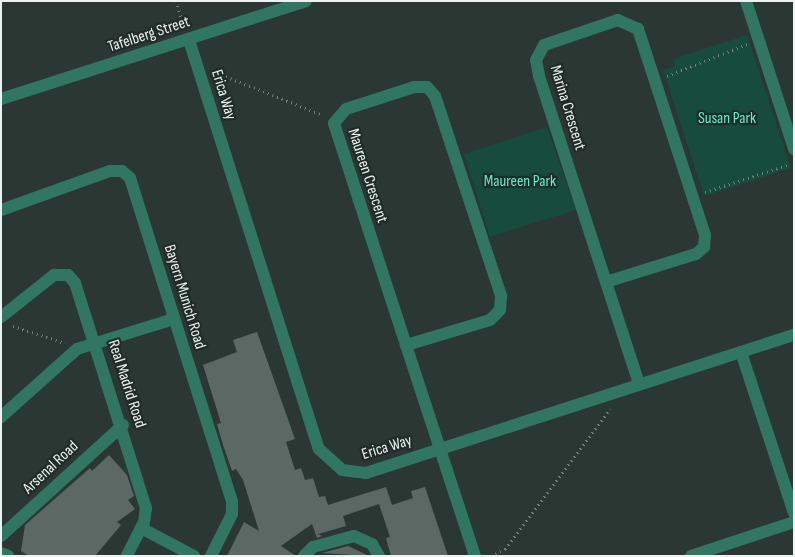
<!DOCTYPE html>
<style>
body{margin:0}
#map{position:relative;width:795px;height:557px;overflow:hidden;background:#2b3732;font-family:"Sofia Sans Condensed",sans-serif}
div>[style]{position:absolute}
.green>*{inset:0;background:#174b3b}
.building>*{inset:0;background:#5c6863}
.path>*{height:2.5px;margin-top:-1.25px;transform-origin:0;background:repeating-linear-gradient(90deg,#76807c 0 1px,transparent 0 5px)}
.minor>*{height:12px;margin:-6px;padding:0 6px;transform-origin:6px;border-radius:6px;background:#317661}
span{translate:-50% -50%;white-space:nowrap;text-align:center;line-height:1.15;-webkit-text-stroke:4.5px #212c28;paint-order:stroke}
.street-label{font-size:16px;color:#ebf2ef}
.park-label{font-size:16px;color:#5af2c6}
.frame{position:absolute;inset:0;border:2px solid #ebf2ef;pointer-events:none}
</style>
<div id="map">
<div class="green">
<div style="clip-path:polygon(747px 35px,791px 168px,704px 196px,663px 70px,675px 66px,673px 59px)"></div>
<div style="clip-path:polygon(547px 127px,576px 210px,490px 237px,464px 154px)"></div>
</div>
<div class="building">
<div style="clip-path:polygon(257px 332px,295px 439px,286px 442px,295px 470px,301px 468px,305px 480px,313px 478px,319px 497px,325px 496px,328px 505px,386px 487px,392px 505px,413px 498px,411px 491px,425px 487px,448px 556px,391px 556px,386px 538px,390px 537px,379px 504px,343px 516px,346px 526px,318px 534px,322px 536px,317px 538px,312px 524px,281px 546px,296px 556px,227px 556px,244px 522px,259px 531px,243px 480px,236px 469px,232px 471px,223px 445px,217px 424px,221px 423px,203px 365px,237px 352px,233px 340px)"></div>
<div style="clip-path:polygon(109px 455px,127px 475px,134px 496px,128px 500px,135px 509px,117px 522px,121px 525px,95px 556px,29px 556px,21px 551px,25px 525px,90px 468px,92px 471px)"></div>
<div style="clip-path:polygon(348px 546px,369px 556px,322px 553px)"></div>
</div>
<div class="path">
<div style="left:176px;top:1px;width:25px;rotate:72deg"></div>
<div style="left:212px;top:71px;width:119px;rotate:21.6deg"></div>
<div style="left:667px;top:76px;width:86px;rotate:-21.8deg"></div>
<div style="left:705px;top:192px;width:89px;rotate:-18.2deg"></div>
<div style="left:13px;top:326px;width:55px;rotate:18.1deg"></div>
<div style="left:491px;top:556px;width:16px;rotate:-27deg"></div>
<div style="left:505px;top:549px;width:175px;rotate:-53.1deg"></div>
</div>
<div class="minor">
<div style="left:746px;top:1px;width:156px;rotate:72deg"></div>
<div style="left:189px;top:40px;width:429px;rotate:72.4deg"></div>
<div style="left:319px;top:449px;width:31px;rotate:42deg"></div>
<div style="left:342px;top:470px;width:24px;rotate:7deg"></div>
<div style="left:366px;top:473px;width:450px;rotate:-17.9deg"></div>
<div style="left:414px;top:87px;width:13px"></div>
<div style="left:427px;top:87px;width:12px;rotate:48deg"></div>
<div style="left:435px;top:96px;width:211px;rotate:71.7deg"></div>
<div style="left:501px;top:296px;width:14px;rotate:94deg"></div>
<div style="left:500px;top:310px;width:14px;rotate:135deg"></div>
<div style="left:490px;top:320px;width:88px;rotate:163.4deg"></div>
<div style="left:406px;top:345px;width:233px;rotate:-108deg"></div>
<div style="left:334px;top:123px;width:18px;rotate:-49deg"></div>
<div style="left:346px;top:109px;width:71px;rotate:-17.9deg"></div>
<div style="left:1px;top:99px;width:320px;rotate:-17.8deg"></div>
<div style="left:1px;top:210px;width:116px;rotate:-19.7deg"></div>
<div style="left:110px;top:171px;width:12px"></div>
<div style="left:122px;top:171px;width:11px;rotate:41deg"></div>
<div style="left:130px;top:178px;width:339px;rotate:72.5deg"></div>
<div style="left:232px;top:501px;width:13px;rotate:90deg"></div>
<div style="left:232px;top:514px;width:47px;rotate:116.6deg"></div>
<div style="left:606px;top:282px;width:94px;rotate:-17.3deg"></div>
<div style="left:696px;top:254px;width:11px;rotate:-41deg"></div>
<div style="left:704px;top:247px;width:12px;rotate:-85deg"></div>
<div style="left:705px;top:235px;width:217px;rotate:-108deg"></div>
<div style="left:638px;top:29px;width:22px;rotate:-156deg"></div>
<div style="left:618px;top:20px;width:78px;rotate:161.3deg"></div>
<div style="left:544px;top:45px;width:17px;rotate:118deg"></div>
<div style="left:536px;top:60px;width:16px;rotate:79deg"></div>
<div style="left:539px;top:76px;width:324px;rotate:72deg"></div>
<div style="left:1px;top:317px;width:68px;rotate:-38.4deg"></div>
<div style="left:54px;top:275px;width:14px"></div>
<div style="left:68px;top:275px;width:11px;rotate:49deg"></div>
<div style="left:75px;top:283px;width:236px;rotate:72.5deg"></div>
<div style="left:146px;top:508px;width:14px;rotate:98deg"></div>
<div style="left:144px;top:522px;width:38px;rotate:117deg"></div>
<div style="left:406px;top:345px;width:222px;rotate:71.9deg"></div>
<div style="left:741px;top:352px;width:169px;rotate:71.8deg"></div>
<div style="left:1px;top:417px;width:102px;rotate:-41.8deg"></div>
<div style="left:77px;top:349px;width:102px;rotate:-17.2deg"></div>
<div style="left:141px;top:528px;width:60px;rotate:27.8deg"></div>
<div style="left:1px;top:536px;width:165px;rotate:-42.3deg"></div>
<div style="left:1px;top:553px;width:8px;rotate:23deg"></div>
<div style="left:304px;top:556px;width:13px;rotate:-45deg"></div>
<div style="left:313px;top:547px;width:42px;rotate:-15deg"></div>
<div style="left:354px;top:536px;width:20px;rotate:24deg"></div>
<div style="left:372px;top:544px;width:14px;rotate:60deg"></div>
<div style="left:691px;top:556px;width:108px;rotate:-18.3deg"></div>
</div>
<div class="street-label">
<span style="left:149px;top:35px;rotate:-18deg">Tafelberg Street</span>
<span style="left:223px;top:95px;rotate:73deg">Erica Way</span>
<span style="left:567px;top:108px;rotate:73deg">Marina Crescent</span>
<span style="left:367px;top:176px;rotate:72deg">Maureen Crescent</span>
<span style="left:184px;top:297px;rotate:73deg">Bayern Munich Road</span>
<span style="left:126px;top:384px;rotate:72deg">Real Madrid Road</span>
<span style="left:387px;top:448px;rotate:-17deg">Erica Way</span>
<span style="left:51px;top:468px;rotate:-43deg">Arsenal Road</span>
</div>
<div class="park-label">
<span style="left:727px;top:119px">Susan Park</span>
<span style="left:520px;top:182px">Maureen Park</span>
</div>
<div class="frame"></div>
</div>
